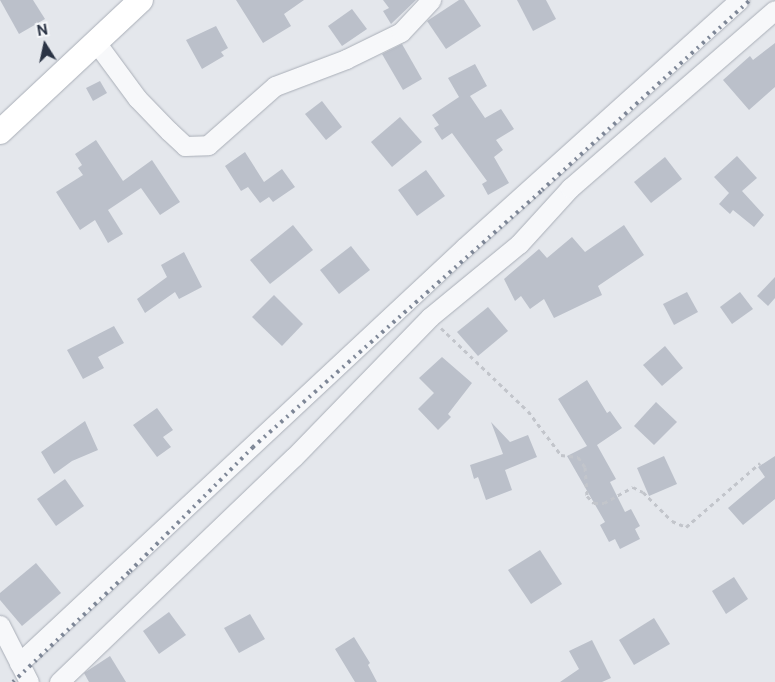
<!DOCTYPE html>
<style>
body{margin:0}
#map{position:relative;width:775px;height:682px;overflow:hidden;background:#e4e7ec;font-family:"Public Sans",sans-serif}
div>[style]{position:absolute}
.building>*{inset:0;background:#bbc0ca}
.path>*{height:3px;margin-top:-1.5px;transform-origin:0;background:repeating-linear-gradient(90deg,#c2c5cb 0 4px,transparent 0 8px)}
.roads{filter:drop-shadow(0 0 1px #a9aeb7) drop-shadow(0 0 1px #a9aeb7)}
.minor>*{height:19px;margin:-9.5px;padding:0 9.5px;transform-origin:9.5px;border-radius:9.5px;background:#f7f8fa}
.major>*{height:24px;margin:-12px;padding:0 12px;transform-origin:12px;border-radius:12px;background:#fff}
.rail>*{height:4px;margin-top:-2px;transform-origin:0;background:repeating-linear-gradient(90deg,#7d8696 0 2.5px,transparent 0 7.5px)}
span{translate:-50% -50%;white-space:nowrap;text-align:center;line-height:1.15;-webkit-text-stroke:4px #f4f6f9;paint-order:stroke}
.north{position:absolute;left:20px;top:20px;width:50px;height:50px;-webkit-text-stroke:4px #f4f6f9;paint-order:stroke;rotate:350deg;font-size:14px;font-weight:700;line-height:20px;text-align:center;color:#2b3445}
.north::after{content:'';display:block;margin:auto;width:18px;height:22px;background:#2b3445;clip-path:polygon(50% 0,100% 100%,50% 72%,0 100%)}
</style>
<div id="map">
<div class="building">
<div style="clip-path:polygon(0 0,33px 0,45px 19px,19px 34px)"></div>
<div style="clip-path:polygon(236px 0,304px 0,284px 14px,291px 26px,263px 43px)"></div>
<div style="clip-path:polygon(383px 0,416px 0,391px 24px,383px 11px,389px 8px)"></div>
<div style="clip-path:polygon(459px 0,464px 0,481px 26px,446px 49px,427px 21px)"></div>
<div style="clip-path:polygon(517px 0,546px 0,556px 19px,533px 31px)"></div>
<div style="clip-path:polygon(352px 9px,367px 29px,342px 46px,328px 26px)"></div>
<div style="clip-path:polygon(216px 26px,228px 48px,221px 52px,224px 56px,202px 69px,186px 40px)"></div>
<div style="clip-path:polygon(775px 43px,775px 87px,749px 110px,723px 80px,750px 56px,753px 60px)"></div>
<div style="clip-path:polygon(402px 44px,422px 79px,403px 90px,382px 54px)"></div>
<div style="clip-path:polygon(475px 64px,487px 86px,470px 96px,485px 118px,501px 109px,514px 129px,496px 140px,503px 150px,494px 157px,509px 183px,488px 195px,482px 184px,487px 181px,452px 133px,442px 140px,434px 128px,439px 125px,432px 115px,459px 97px,448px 78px)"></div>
<div style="clip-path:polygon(100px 81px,107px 93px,93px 101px,86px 88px)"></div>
<div style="clip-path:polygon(322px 101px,342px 127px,326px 140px,305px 114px)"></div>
<div style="clip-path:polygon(400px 117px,422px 142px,392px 167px,371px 142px)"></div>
<div style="clip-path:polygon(96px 140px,123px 181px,152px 160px,180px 202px,160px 215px,141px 188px,108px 210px,123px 234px,108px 243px,95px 220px,80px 230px,56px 192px,83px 175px,78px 168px,82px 165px,75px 154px)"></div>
<div style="clip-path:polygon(245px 152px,264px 182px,282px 169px,295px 187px,273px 202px,269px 197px,260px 203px,248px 187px,241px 191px,225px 166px)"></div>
<div style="clip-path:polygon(737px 156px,757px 178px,742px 191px,764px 215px,754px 227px,733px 210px,730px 214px,719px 204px,729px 193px,714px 177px)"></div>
<div style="clip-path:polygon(665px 157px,682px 179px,651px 203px,634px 182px)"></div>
<div style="clip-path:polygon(426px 170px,445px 196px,417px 216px,398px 190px)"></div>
<div style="clip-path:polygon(293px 225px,313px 250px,270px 284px,250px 260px)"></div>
<div style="clip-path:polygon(624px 225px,644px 255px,598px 286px,602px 295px,554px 318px,544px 299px,530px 309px,521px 296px,515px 301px,504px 279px,539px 249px,547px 258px,572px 237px,585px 252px)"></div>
<div style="clip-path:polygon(351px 246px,370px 270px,339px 294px,320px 270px)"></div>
<div style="clip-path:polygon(184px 252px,202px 287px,179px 299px,175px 292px,145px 313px,137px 299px,167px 277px,161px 265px)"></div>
<div style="clip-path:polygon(775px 277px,775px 298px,768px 306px,757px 296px)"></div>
<div style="clip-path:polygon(687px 292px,698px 312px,674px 325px,663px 304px)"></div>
<div style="clip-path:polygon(740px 292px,753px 309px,732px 324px,720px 307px)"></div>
<div style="clip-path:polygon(274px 295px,303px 324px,282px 346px,252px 317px)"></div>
<div style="clip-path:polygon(488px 307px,508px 331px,478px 356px,457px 332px)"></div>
<div style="clip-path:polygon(114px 326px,124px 343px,98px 357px,104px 368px,83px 379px,67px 350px)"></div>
<div style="clip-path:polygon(665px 346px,683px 368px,662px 386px,643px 365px)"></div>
<div style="clip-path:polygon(442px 357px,472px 383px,448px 414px,451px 417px,438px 430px,418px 409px,434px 393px,419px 378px)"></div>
<div style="clip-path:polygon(587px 380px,607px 413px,610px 411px,622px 428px,597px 445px,616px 479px,610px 482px,625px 512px,631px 509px,640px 526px,635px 529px,640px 539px,620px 549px,615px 539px,609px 542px,600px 525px,605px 522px,567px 456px,587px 446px,558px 399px)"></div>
<div style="clip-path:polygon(656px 402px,677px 422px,654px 445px,634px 426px)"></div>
<div style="clip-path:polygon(157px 408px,173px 430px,163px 437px,171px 447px,157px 457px,133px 425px)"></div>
<div style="clip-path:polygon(85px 421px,98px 450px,72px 461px,54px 474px,41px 452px)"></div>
<div style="clip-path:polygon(491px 422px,510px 442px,528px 435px,537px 457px,505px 470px,512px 490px,486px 500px,478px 477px,474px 479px,470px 465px,503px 454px)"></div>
<div style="clip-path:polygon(664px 456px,677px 484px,649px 496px,637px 468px)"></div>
<div style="clip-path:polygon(775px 456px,775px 499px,743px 525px,728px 508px,765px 477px,758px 467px)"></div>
<div style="clip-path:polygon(65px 479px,84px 506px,56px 526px,37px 499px)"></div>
<div style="clip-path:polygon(540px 550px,562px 584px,531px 604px,508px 570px)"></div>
<div style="clip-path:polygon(36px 563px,61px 593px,22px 626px,0 600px,0 593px)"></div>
<div style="clip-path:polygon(734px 577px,748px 599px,726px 614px,712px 591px)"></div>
<div style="clip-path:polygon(169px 612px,186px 635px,159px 654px,143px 631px)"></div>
<div style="clip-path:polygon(250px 614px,265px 639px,239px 653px,224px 628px)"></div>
<div style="clip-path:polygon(654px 618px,670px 644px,634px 665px,619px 640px)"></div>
<div style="clip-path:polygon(354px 637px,370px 663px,368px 665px,377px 682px,355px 682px,335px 649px)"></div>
<div style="clip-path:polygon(592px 640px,611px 678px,602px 682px,560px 682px,579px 669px,569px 651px)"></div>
<div style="clip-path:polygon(110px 656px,126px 682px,89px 682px,84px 673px)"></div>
</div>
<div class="path">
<div style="left:441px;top:328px;width:120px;rotate:43.7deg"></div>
<div style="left:528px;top:411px;width:55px;rotate:53.1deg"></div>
<div style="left:561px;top:455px;width:17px;rotate:7deg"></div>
<div style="left:578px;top:457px;width:12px;rotate:55deg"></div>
<div style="left:585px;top:467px;width:29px;rotate:86deg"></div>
<div style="left:587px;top:496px;width:10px;rotate:45deg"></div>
<div style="left:594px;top:503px;width:10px"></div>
<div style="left:604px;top:503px;width:33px;rotate:-29deg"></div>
<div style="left:633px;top:487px;width:11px;rotate:27deg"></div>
<div style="left:643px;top:492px;width:41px;rotate:45deg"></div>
<div style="left:672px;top:521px;width:15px;rotate:23deg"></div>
<div style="left:686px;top:527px;width:98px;rotate:-40.9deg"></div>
</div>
<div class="roads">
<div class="minor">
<div style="left:95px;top:41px;width:71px;rotate:53.6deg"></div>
<div style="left:137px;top:98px;width:46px;rotate:45.9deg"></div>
<div style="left:169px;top:131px;width:22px;rotate:43deg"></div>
<div style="left:185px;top:146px;width:23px;rotate:-2deg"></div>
<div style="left:208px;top:145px;width:89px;rotate:-41.4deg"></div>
<div style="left:275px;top:86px;width:76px;rotate:-20.8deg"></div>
<div style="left:346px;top:59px;width:61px;rotate:-26.1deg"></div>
<div style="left:401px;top:32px;width:44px;rotate:-46.8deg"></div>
<div style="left:0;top:625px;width:64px;rotate:63deg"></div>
<div style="left:19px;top:663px;width:610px;rotate:-43.01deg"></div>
<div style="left:465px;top:247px;width:369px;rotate:-42deg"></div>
<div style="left:59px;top:682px;width:325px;rotate:-43.8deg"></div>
<div style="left:294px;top:457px;width:195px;rotate:-45.8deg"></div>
<div style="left:430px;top:317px;width:115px;rotate:-39.4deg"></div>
<div style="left:519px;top:244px;width:76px;rotate:-47.7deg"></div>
<div style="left:570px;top:188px;width:271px;rotate:-41deg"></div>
</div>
<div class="major">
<div style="left:0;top:132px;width:193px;rotate:-43.1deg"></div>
</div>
</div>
<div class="rail">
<div style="left:13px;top:682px;width:161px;rotate:-43.5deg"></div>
<div style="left:130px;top:571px;width:175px;rotate:-45.2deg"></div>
<div style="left:253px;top:447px;width:387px;rotate:-41.6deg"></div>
<div style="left:542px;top:190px;width:282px;rotate:-42.4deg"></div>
</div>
<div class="north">N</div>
</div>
